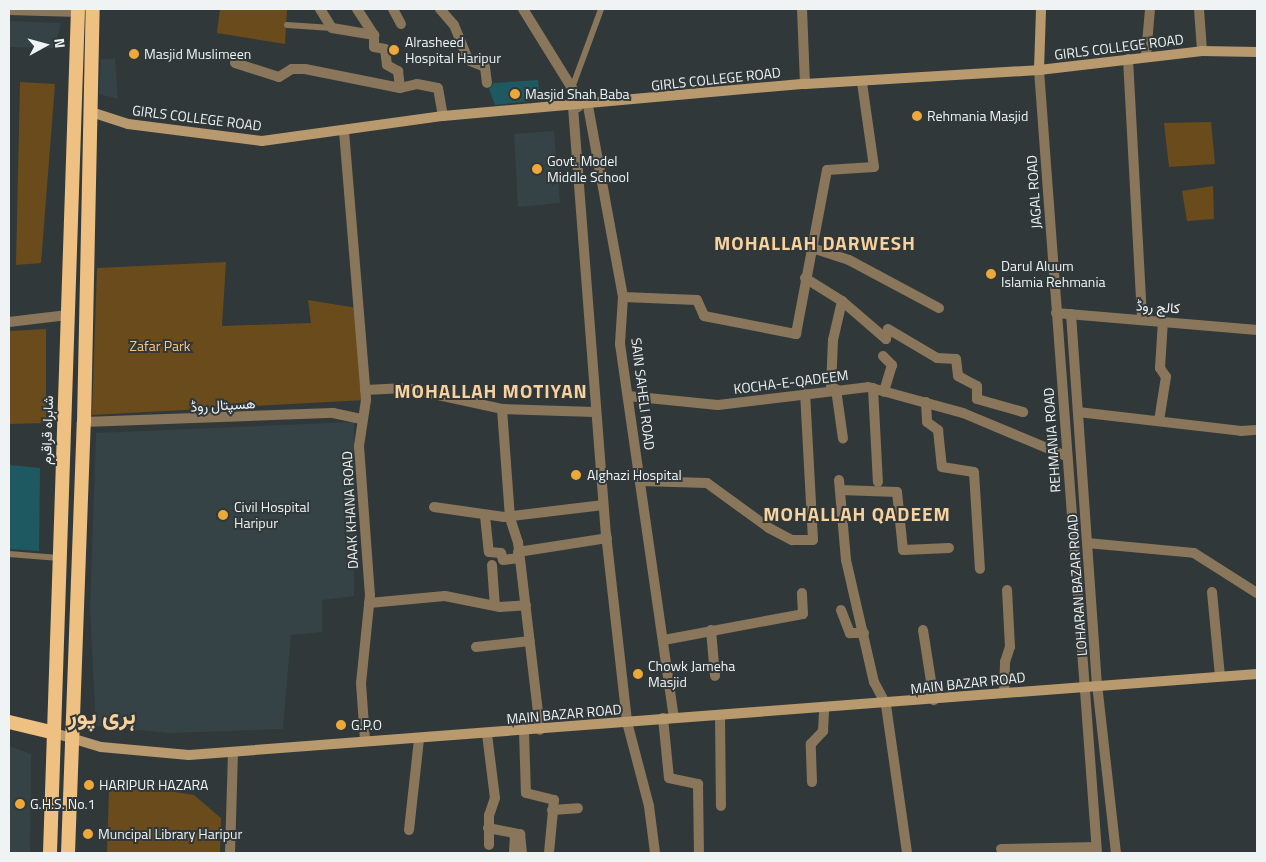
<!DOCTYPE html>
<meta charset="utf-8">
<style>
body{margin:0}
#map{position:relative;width:1266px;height:862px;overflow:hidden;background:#313839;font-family:"Titillium Web",Vazirmatn,sans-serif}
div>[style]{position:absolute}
.built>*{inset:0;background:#354346}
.green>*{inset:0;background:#6a4b1c}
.building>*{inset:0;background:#1e5961}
.service>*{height:6px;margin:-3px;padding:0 3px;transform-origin:3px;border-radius:3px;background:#8a765b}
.pedestrian>*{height:10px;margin:-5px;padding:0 5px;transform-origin:5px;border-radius:5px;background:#8a765b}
.minor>*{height:10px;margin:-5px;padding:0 5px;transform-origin:5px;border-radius:5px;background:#8a765b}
.tertiary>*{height:10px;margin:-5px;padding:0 5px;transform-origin:5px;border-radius:5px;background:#8a765b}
.secondary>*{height:10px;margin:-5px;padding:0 5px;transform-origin:5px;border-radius:5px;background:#b99a6e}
.trunk>*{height:14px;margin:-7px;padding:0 7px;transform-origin:7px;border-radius:7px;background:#eec182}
.dots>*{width:14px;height:14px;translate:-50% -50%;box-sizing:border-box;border:2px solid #313839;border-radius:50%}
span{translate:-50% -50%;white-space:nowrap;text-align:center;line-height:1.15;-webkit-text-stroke:4px #313839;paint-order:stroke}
.poi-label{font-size:14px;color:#eff3f4}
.left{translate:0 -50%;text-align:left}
.street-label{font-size:14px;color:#eff3f4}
.park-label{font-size:14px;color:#f9c780}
.district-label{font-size:19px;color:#f8d29e;font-weight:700;letter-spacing:1px}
.town-label{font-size:24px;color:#f8d29e;font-weight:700}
.frame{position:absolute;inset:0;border:10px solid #eff3f4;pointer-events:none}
.north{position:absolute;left:20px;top:20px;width:50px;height:50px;-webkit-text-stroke:4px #313839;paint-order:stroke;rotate:83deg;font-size:14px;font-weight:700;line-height:20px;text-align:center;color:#eff3f4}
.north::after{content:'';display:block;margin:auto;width:18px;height:22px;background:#eff3f4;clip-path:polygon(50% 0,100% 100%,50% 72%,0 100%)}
</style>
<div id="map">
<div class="built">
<div style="clip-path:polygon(9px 21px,61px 23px,54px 48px,9px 47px)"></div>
<div style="clip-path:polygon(101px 59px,115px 59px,118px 99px,99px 94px)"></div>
<div style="clip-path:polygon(554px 131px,560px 203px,518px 207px,514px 134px)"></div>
<div style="clip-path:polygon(354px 422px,354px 596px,322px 600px,322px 632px,291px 635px,283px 729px,170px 733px,96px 726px,90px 610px,96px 433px)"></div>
<div style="clip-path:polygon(9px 746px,31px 754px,30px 853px,9px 853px)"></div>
</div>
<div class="green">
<div style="clip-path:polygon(220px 9px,287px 9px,285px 44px,217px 33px)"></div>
<div style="clip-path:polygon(20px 82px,55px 84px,41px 263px,16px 265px)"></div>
<div style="clip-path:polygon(1211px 122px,1215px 164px,1169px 167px,1164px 123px)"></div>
<div style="clip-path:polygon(1213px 186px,1214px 219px,1187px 221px,1182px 191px)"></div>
<div style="clip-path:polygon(226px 262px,222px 326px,311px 323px,308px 300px,357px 308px,365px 400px,92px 415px,97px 268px)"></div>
<div style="clip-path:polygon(46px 329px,46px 423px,9px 424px,9px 331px)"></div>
<div style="clip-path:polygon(154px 789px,194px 795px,221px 818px,220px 853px,107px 853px,109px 791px)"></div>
</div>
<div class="building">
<div style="clip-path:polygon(538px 80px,540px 100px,495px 105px,489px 89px,494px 83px)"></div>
<div style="clip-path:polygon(9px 465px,40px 468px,39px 551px,9px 549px)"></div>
</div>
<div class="service">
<div style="left:287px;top:25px;width:45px;rotate:3.8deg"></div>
<div style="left:572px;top:88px;width:84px;rotate:-69.8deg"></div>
<div style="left:9px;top:554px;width:50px;rotate:4.6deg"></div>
</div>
<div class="pedestrian">
<div style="left:230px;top:853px;width:101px;rotate:-88.3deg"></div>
</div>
<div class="minor">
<div style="left:320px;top:9px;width:22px;rotate:58deg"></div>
<div style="left:332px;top:28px;width:43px;rotate:9.5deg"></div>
<div style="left:357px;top:9px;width:31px;rotate:57deg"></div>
<div style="left:374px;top:35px;width:12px;rotate:90deg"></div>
<div style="left:374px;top:47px;width:11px;rotate:10deg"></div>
<div style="left:385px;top:49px;width:16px;rotate:83deg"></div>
<div style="left:387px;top:65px;width:13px;rotate:29deg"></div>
<div style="left:398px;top:71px;width:17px;rotate:83deg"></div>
<div style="left:393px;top:9px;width:17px;rotate:62deg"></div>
<div style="left:440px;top:9px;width:21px;rotate:49deg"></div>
<div style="left:454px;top:25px;width:38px;rotate:68deg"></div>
<div style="left:468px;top:60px;width:18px;rotate:22deg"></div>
<div style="left:485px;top:67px;width:16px;rotate:83deg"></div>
<div style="left:802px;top:9px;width:75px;rotate:87.7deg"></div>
<div style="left:1199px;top:9px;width:42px;rotate:85.9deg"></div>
<div style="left:9px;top:10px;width:69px;rotate:1.7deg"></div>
<div style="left:1146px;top:55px;width:46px;rotate:-85deg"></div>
<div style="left:1128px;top:59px;width:260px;rotate:86.9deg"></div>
<div style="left:235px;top:63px;width:46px;rotate:17.7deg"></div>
<div style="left:279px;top:77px;width:15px;rotate:-32deg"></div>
<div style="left:292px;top:69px;width:13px"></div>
<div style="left:305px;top:69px;width:97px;rotate:11.3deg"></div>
<div style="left:400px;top:88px;width:17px;rotate:-13deg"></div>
<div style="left:417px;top:84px;width:21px;rotate:11deg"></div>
<div style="left:438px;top:88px;width:28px;rotate:80deg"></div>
<div style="left:588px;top:106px;width:194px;rotate:79.6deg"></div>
<div style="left:623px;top:297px;width:47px;rotate:93.7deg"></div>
<div style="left:620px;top:344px;width:377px;rotate:81.8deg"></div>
<div style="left:573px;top:107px;width:428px;rotate:85.6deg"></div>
<div style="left:606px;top:534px;width:189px;rotate:83.6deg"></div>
<div style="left:627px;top:722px;width:87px;rotate:75.3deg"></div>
<div style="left:649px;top:806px;width:47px;rotate:82.7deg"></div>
<div style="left:344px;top:131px;width:270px;rotate:85.3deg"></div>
<div style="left:366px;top:400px;width:47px;rotate:98.7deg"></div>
<div style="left:359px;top:446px;width:149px;rotate:85.8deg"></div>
<div style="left:370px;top:595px;width:88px;rotate:95.8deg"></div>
<div style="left:361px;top:683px;width:57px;rotate:86deg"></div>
<div style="left:812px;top:248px;width:39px;rotate:18deg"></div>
<div style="left:849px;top:260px;width:102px;rotate:28.1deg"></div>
<div style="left:805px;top:278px;width:44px;rotate:31.9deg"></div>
<div style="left:842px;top:301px;width:58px;rotate:40.8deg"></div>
<div style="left:886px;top:339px;width:10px;rotate:-79deg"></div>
<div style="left:888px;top:329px;width:57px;rotate:30.6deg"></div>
<div style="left:937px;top:358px;width:19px;rotate:3deg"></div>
<div style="left:956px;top:359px;width:17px;rotate:83deg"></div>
<div style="left:958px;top:376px;width:21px;rotate:28deg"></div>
<div style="left:977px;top:386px;width:13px;rotate:90deg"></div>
<div style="left:977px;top:399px;width:48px;rotate:15.8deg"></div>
<div style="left:623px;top:297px;width:74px;rotate:2.3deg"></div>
<div style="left:697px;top:300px;width:17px;rotate:66deg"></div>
<div style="left:704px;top:316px;width:94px;rotate:11.1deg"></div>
<div style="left:796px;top:334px;width:167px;rotate:-79.3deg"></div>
<div style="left:827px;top:170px;width:47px;rotate:-3.7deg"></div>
<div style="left:874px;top:167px;width:85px;rotate:-98.1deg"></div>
<div style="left:1056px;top:313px;width:202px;rotate:4.8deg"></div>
<div style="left:1071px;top:314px;width:371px;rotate:86deg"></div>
<div style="left:1097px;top:684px;width:170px;rotate:83.6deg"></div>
<div style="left:9px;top:322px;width:59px;rotate:-6.8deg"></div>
<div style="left:883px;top:356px;width:13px;rotate:45deg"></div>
<div style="left:892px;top:365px;width:28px;rotate:107deg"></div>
<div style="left:873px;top:388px;width:94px;rotate:87deg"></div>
<div style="left:831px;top:389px;width:49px;rotate:-87.7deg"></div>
<div style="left:833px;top:340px;width:40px;rotate:-77deg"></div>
<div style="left:836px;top:389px;width:50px;rotate:82deg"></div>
<div style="left:365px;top:390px;width:41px;rotate:-2.8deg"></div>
<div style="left:406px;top:388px;width:98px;rotate:12.3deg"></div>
<div style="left:502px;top:409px;width:92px;rotate:1.9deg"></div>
<div style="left:628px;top:396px;width:90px;rotate:5.7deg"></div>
<div style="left:718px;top:405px;width:151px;rotate:-6.8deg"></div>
<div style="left:868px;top:387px;width:98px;rotate:15.3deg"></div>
<div style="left:963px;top:413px;width:112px;rotate:22.7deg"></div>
<div style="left:926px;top:402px;width:20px;rotate:87deg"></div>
<div style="left:927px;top:422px;width:14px;rotate:36deg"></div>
<div style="left:938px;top:430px;width:37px;rotate:84deg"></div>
<div style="left:942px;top:467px;width:32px;rotate:9deg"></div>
<div style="left:974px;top:472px;width:97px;rotate:86.5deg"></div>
<div style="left:502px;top:409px;width:109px;rotate:85.8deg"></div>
<div style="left:510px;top:518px;width:25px;rotate:72deg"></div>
<div style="left:518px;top:542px;width:189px;rotate:83.3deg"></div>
<div style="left:1078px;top:412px;width:164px;rotate:6.6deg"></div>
<div style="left:1241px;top:431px;width:16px;rotate:-4deg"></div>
<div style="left:1159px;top:421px;width:45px;rotate:-81deg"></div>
<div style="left:1166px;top:377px;width:11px;rotate:-124deg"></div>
<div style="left:1160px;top:368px;width:48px;rotate:-86.4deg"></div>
<div style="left:839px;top:480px;width:80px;rotate:85deg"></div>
<div style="left:846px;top:560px;width:125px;rotate:77.1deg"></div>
<div style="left:874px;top:682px;width:26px;rotate:62deg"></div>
<div style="left:886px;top:705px;width:149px;rotate:81.9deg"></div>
<div style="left:641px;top:481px;width:66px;rotate:1.7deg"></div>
<div style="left:707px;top:483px;width:77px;rotate:36deg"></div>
<div style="left:769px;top:528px;width:26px;rotate:28deg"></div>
<div style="left:792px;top:540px;width:21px"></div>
<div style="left:813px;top:540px;width:146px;rotate:-93.1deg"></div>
<div style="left:840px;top:490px;width:57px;rotate:2deg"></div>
<div style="left:897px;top:492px;width:58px;rotate:84.1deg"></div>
<div style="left:903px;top:550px;width:46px;rotate:-2.5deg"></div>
<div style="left:434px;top:507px;width:71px;rotate:8.1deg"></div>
<div style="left:504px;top:517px;width:100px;rotate:-6.9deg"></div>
<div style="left:485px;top:516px;width:36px;rotate:84deg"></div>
<div style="left:489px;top:552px;width:12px;rotate:5deg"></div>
<div style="left:501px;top:553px;width:7px;rotate:74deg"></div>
<div style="left:503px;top:560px;width:16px;rotate:-7deg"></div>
<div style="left:1087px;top:543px;width:107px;rotate:5.3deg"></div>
<div style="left:1194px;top:553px;width:75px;rotate:32.4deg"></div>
<div style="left:518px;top:552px;width:90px;rotate:-8.9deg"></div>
<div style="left:492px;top:565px;width:39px;rotate:86deg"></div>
<div style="left:1212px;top:592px;width:84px;rotate:84.6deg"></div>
<div style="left:369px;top:603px;width:76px;rotate:-5.3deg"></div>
<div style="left:445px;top:596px;width:56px;rotate:11.3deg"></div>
<div style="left:500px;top:607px;width:26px;rotate:-4deg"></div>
<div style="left:841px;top:610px;width:25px;rotate:69deg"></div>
<div style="left:850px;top:633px;width:14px"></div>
<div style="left:711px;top:630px;width:46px;rotate:85deg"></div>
<div style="left:923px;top:630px;width:71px;rotate:81.1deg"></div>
<div style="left:664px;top:640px;width:141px;rotate:-10.6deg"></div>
<div style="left:803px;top:614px;width:21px;rotate:-93deg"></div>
<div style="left:476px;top:647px;width:54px;rotate:-6.3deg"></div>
<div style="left:1004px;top:693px;width:31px;rotate:-88deg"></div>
<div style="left:1005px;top:662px;width:16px;rotate:-72deg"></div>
<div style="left:1010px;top:647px;width:57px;rotate:-93deg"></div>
<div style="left:720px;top:715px;width:91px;rotate:89.4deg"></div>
<div style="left:663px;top:718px;width:60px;rotate:84.3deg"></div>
<div style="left:669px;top:778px;width:30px;rotate:12deg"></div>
<div style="left:698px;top:784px;width:69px;rotate:89.2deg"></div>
<div style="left:524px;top:731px;width:62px;rotate:88.2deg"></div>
<div style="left:526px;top:793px;width:29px;rotate:14deg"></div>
<div style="left:554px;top:800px;width:53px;rotate:95.4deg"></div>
<div style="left:487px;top:734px;width:64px;rotate:82.9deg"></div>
<div style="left:495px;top:798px;width:18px;rotate:109deg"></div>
<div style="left:489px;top:815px;width:30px;rotate:90deg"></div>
<div style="left:812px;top:782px;width:38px;rotate:-92deg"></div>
<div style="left:811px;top:744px;width:18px;rotate:-47deg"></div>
<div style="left:823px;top:731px;width:22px;rotate:-87deg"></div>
<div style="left:552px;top:810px;width:26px;rotate:-4deg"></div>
<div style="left:488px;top:828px;width:33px;rotate:11deg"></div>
<div style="left:520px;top:834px;width:19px;rotate:84deg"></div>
<div style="left:409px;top:830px;width:91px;rotate:-83.7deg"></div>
<div style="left:1001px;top:849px;width:95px;rotate:-1.2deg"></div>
<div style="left:514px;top:853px;width:18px;rotate:-87deg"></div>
</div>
<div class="tertiary">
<div style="left:523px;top:9px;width:93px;rotate:58.2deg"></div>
<div style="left:572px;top:88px;width:20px;rotate:72deg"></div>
<div style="left:1039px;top:70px;width:785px;rotate:85.76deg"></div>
<div style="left:84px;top:422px;width:249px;rotate:-2.1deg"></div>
<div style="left:333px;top:413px;width:30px;rotate:12deg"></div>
</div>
<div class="secondary">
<div style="left:1039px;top:70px;width:61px;rotate:-88.1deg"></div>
<div style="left:91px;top:112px;width:39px;rotate:18deg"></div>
<div style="left:128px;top:124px;width:135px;rotate:7.2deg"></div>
<div style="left:262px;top:141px;width:183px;rotate:-7.9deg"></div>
<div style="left:443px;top:116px;width:363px;rotate:-5.1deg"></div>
<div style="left:805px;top:84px;width:234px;rotate:-3.4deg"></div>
<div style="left:1039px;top:70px;width:164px;rotate:-6.6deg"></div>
<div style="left:1202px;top:51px;width:55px;rotate:1deg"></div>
<div style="left:51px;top:732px;width:52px;rotate:16.7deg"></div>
<div style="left:101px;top:747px;width:88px;rotate:5.2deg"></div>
<div style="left:189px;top:755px;width:1071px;rotate:-4.34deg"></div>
</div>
<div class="trunk">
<div style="left:9px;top:722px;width:43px;rotate:13.4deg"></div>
<div style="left:50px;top:853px;width:844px;rotate:-88.1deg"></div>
<div style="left:68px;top:853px;width:431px;rotate:-87.9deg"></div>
<div style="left:84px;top:422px;width:413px;rotate:-88.8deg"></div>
</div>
<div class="dots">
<div style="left:394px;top:50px;background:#eca93a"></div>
<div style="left:134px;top:54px;background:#eca93a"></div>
<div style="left:515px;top:94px;background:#eca93a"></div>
<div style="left:917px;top:116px;background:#eca93a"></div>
<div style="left:537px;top:169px;background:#eca93a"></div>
<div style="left:991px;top:274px;background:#eca93a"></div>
<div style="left:576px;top:475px;background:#eca93a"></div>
<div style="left:223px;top:515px;background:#eca93a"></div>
<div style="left:638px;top:674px;background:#eca93a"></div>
<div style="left:341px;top:725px;background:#eca93a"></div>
<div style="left:89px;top:785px;background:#eca93a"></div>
<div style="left:20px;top:804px;background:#eca93a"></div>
<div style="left:88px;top:834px;background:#eca93a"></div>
</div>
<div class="poi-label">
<span class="left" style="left:405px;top:50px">Alrasheed<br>Hospital Haripur</span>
<span class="left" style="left:144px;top:54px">Masjid Muslimeen</span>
<span class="left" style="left:525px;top:94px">Masjid Shah Baba</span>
<span class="left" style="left:927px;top:116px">Rehmania Masjid</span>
<span class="left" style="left:547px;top:169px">Govt. Model<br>Middle School</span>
<span class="left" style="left:1001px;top:274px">Darul Aluum<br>Islamia Rehmania</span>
<span class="left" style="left:587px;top:475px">Alghazi Hospital</span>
<span class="left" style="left:234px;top:515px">Civil Hospital<br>Haripur</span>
<span class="left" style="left:648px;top:674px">Chowk Jameha<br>Masjid</span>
<span class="left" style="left:351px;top:725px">G.P.O</span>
<span class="left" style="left:99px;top:785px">HARIPUR HAZARA</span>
<span class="left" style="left:30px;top:804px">G.H.S. No.1</span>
<span class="left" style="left:98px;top:834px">Muncipal Library Haripur</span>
</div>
<div class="street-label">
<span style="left:1119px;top:47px;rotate:-7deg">GIRLS COLLEGE ROAD</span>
<span style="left:716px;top:79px;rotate:-6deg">GIRLS COLLEGE ROAD</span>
<span style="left:197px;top:118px;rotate:7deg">GIRLS COLLEGE ROAD</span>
<span style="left:1034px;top:192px;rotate:-94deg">JAGAL ROAD</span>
<span style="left:1158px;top:307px;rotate:4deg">کالج روڈ</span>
<span style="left:791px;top:382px;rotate:-7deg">KOCHA-E-QADEEM</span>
<span style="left:643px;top:394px;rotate:83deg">SAIN SAHELI ROAD</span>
<span style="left:223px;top:405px;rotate:-3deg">ھسپتال روڈ</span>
<span style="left:47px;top:430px;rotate:-88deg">شاہراہ قراقرم</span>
<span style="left:1052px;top:440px;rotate:-94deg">REHMANIA ROAD</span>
<span style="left:350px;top:510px;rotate:-93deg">DAAK KHANA ROAD</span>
<span style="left:1077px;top:585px;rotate:-94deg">LOHARAN BAZAR ROAD</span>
<span style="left:968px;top:683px;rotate:-6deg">MAIN BAZAR ROAD</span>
<span style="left:564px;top:714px;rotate:-5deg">MAIN BAZAR ROAD</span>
</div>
<div class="park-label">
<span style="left:160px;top:346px">Zafar Park</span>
</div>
<div class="district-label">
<span style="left:815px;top:243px">MOHALLAH DARWESH</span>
<span style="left:491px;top:391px">MOHALLAH MOTIYAN</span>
<span style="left:857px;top:514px">MOHALLAH QADEEM</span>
</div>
<div class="town-label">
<span style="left:102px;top:716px">ہری پور</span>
</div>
<div class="frame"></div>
<div class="north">N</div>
</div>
